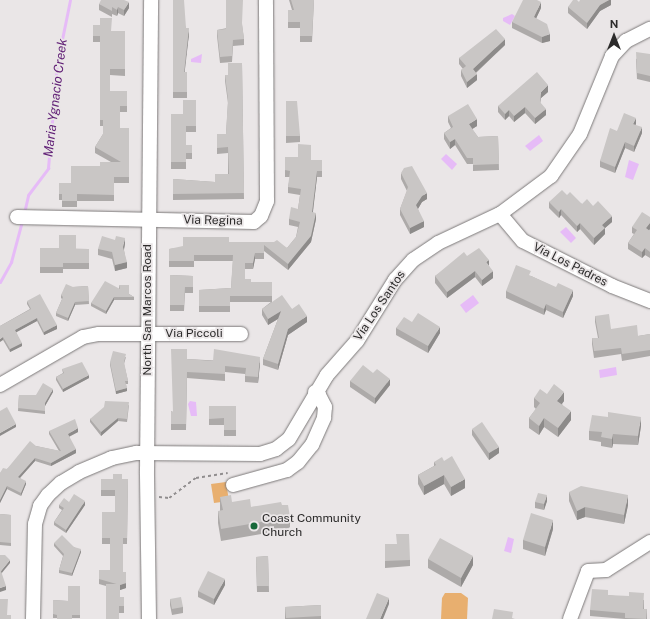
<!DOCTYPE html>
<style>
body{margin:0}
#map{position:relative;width:650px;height:619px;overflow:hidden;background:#eae6e7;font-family:"Public Sans",sans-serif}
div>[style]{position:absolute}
.green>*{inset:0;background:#e8af6f}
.water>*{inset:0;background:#e6bbf7}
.stream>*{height:3px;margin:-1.5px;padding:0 1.5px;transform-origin:1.5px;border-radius:1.5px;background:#e6bbf7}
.path>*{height:1.5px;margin-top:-0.75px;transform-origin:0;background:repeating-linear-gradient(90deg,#918e8f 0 3px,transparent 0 6px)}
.roads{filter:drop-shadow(0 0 1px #7c7979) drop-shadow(0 0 1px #7c7979)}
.minor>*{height:14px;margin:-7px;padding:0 7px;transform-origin:7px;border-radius:7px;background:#fff}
.wall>*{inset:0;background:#adaaa9}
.shaded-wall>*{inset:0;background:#8d8b8a}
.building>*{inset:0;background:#c9c6c5}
.dots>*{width:11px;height:11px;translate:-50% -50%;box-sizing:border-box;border:2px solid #eae6e7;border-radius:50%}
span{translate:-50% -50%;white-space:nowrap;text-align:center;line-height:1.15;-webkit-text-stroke:3.5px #eae6e7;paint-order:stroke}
.street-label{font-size:12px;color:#2d2c2c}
.poi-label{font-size:12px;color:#2d2c2c}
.left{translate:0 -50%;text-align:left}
.water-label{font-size:13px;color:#632378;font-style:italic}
.north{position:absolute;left:594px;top:16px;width:40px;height:40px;-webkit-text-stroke:3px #eae6e7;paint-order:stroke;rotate:0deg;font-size:11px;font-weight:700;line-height:16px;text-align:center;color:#2d2c2c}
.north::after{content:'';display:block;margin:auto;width:14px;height:18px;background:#2d2c2c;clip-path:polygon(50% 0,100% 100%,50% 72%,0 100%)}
</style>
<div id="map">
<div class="green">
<div style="clip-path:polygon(226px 482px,229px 501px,214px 503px,211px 484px)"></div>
<div style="clip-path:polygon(445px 593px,461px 593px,468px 598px,467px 619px,441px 619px,442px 598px)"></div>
</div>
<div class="water">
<div style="clip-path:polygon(512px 14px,515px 16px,510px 25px,503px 21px,503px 18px)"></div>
<div style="clip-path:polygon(202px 54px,201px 63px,191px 62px,191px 59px)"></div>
<div style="clip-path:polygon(539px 135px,543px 141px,530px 151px,525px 146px)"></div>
<div style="clip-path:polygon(446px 154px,457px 164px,452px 170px,441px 159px)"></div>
<div style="clip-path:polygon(629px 160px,639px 164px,633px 180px,625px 177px)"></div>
<div style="clip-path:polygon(566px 227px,576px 238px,571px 243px,560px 232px)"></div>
<div style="clip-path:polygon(473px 295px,479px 303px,466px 313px,460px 305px)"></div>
<div style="clip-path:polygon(616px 367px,617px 375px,600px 378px,599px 370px)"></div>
<div style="clip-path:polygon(190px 401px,196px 402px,197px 416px,191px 416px,188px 404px)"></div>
<div style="clip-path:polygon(508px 537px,514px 539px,511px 553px,504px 551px)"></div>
</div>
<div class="stream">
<div style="left:24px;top:213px;width:18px;rotate:-77deg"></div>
<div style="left:28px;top:195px;width:34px;rotate:-53deg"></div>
<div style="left:48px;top:168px;width:104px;rotate:-85.1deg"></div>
<div style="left:57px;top:64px;width:65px;rotate:-78.5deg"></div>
<div style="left:0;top:282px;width:23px;rotate:-61deg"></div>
<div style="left:11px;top:262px;width:42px;rotate:-75deg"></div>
</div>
<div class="path">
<div style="left:159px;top:497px;width:10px;rotate:6deg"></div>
<div style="left:169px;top:498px;width:34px;rotate:-37deg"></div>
<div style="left:196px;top:478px;width:32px;rotate:-9deg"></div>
</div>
<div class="roads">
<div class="minor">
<div style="left:500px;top:214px;width:35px;rotate:50deg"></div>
<div style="left:523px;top:241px;width:100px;rotate:26.8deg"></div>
<div style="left:612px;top:286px;width:41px;rotate:21.5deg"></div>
<div style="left:17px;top:217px;width:237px;rotate:1.2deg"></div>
<div style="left:254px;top:222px;width:9px;rotate:-41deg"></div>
<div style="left:261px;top:216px;width:16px;rotate:-68deg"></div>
<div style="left:267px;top:201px;width:201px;rotate:-90.3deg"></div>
<div style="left:0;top:385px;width:96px;rotate:-30deg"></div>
<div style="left:83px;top:337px;width:16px;rotate:-11deg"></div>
<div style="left:99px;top:334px;width:142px"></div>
<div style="left:233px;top:485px;width:56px;rotate:-15.5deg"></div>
<div style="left:287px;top:470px;width:14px;rotate:-36deg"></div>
<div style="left:298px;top:462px;width:22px;rotate:-51deg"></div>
<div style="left:312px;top:445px;width:30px;rotate:-66deg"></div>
<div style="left:324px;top:418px;width:11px;rotate:-85deg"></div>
<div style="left:325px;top:407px;width:13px;rotate:-117deg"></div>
<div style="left:319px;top:395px;width:5px;rotate:-143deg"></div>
<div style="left:33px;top:619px;width:95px;rotate:-88.8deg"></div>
<div style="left:35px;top:524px;width:19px;rotate:-74deg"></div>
<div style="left:40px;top:506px;width:14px;rotate:-54deg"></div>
<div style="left:48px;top:495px;width:18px;rotate:-43deg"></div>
<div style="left:61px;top:483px;width:21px;rotate:-31deg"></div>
<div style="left:79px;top:472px;width:36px;rotate:-23deg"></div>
<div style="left:112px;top:458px;width:25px;rotate:-12deg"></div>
<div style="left:136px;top:453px;width:124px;rotate:0.5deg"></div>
<div style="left:260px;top:454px;width:17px;rotate:-17deg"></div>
<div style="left:276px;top:449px;width:16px;rotate:-38deg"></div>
<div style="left:289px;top:439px;width:74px;rotate:-59.3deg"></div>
<div style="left:327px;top:375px;width:45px;rotate:-48.6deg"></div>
<div style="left:357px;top:341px;width:72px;rotate:-58.1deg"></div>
<div style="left:395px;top:280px;width:27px;rotate:-48deg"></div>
<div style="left:413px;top:260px;width:30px;rotate:-34deg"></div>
<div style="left:438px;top:243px;width:68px;rotate:-25.1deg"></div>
<div style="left:500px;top:214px;width:64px;rotate:-36.7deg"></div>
<div style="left:551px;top:176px;width:51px;rotate:-55.4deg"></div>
<div style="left:580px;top:134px;width:84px;rotate:-67.7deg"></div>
<div style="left:612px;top:56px;width:21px;rotate:-47deg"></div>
<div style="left:626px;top:41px;width:27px;rotate:-27deg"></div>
<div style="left:149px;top:619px;width:148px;rotate:-90.8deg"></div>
<div style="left:147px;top:471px;width:471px;rotate:-89.5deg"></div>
<div style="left:570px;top:619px;width:51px;rotate:-69.4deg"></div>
<div style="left:588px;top:571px;width:18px;rotate:-3deg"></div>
<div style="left:606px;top:570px;width:52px;rotate:-32.5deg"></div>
</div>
</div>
<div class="wall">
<div style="clip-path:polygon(173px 0,189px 34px,184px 72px,187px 72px,187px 98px,173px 98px)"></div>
<div style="clip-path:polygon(289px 0,314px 0,312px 42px,300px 42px,300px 28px,288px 28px,288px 10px,292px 10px)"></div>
<div style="clip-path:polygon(611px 0,611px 5px,600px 11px,587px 29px,568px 13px,568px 7px,579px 2px)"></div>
<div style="clip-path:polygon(99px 4px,129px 8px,124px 16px,118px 13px,117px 16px,112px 14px,112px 17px,99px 10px)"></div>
<div style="clip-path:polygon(541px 8px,536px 18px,550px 41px,542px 43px,512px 28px,512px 22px)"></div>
<div style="clip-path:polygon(93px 25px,111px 31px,125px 31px,125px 76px,110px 75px,110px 91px,127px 91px,127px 112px,120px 112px,120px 128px,129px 128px,129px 183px,114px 183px,114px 201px,77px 201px,77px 207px,62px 207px,62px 200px,59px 200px,59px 183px,71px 183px,100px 166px,111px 162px,95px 153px,95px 147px,103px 134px,103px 126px,100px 126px,100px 42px,93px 42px)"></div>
<div style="clip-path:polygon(242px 25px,244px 39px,244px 45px,233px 46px,232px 62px,220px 63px,217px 36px,217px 30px)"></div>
<div style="clip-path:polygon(505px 45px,476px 73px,477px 80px,467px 88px,461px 76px,461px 70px,463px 69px,459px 64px,459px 58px)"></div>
<div style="clip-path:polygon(650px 54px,650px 82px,637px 79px,636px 59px)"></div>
<div style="clip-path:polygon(242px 63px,244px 199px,173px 200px,173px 179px,215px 182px,228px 174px,228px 153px,217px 154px,217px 134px,226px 134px,228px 103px,225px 81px,225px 75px,228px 75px)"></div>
<div style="clip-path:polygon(548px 92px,541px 98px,540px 103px,546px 115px,535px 124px,525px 113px,514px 122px,509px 116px,505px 120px,498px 112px,498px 106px)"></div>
<div style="clip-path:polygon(196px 100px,196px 132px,186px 132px,186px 145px,192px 145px,192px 159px,186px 159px,186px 169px,171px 169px,171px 114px,183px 114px)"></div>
<div style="clip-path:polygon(286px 101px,300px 136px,300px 142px,286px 143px)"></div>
<div style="clip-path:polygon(448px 116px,477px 126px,472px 129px,478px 137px,498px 136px,499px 170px,473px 171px,473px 164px,467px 164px,455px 145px,450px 149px,444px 139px,444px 133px,451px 128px,448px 122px)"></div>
<div style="clip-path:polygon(636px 124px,635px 125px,642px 133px,634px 152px,625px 148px,615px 173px,600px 167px,600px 161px,617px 131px)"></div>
<div style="clip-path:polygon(285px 157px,311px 160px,322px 166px,322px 177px,317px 177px,313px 212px,316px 219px,311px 242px,288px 270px,264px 251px,264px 259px,255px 259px,253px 269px,245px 269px,245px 279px,251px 282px,272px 282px,272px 302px,292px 309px,307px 322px,288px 335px,278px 370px,263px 365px,263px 359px,278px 319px,268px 325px,262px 315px,262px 309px,271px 302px,230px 302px,230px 312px,199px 312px,199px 290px,231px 288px,233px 261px,194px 261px,194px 267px,169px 267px,169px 249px,229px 242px,274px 242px,287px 248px,296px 237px,298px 227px,289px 225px,289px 219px,298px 209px,300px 195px,288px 193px,288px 187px,290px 177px,285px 177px)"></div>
<div style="clip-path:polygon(401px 173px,427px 199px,422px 202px,418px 209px,424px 227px,410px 234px,400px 215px,400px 209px,407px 191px,401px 179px)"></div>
<div style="clip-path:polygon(567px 195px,582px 204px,593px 206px,612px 222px,605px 228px,605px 234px,594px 245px,580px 229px,577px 232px,561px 215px,559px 218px,549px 208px,549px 202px)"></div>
<div style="clip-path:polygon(650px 217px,650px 229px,649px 230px,650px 231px,650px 258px,645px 255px,642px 258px,628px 249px,628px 243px,634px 234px,632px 233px,632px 227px)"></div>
<div style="clip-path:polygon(125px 244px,124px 250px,127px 268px,115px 271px,112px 259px,98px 255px,98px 249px)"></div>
<div style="clip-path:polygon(40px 248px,89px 249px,89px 269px,63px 269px,63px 273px,40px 273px)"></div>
<div style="clip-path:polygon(467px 256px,489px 266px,493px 278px,482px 286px,475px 277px,447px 298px,435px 283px,435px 276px)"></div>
<div style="clip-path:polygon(170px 275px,193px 276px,193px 293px,185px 293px,184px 311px,170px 311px)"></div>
<div style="clip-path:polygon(531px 276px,573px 296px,563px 318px,546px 310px,544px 315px,506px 298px,506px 291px)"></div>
<div style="clip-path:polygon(119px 285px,129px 294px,134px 297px,134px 300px,114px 300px,106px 314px,91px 306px,91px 303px,119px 289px)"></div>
<div style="clip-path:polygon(88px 286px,89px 304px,75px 305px,68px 321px,56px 316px,56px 313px,62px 299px,61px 298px,61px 295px,73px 287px)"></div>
<div style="clip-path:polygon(27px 301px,57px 329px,44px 335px,37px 321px,16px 332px,22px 346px,10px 352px,3px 340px,0 326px,30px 309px,27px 304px)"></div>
<div style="clip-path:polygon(595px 316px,611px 329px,638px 336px,650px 334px,650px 356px,622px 361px,621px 354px,594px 358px,592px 344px,592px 338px,598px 338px,595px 322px)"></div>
<div style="clip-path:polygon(412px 322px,440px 333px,428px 353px,396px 335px,396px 328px)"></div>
<div style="clip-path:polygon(126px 357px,124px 364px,128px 381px,128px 384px,126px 384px,127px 391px,116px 394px,110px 365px,110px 362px)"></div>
<div style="clip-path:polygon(187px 359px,260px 363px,258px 383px,245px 382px,245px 374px,225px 372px,225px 381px,187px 378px,186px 430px,171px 430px,171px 411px,173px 412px)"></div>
<div style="clip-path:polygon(62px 369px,89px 378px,63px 392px,56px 380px,56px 377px,63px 373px)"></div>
<div style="clip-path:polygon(373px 373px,390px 385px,375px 404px,350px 387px,350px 381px)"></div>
<div style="clip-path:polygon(53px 392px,45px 406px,45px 414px,18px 411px,19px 395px,36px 395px)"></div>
<div style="clip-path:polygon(547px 394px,564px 401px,562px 404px,571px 420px,558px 437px,544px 427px,539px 435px,529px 428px,529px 418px,536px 409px,534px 407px,534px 398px)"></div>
<div style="clip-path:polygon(129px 405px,127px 422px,118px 421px,101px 436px,90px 422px,90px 419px)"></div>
<div style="clip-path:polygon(209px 406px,236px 406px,236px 436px,224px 436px,224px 425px,209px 425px)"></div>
<div style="clip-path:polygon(641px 426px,638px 445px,613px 444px,612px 448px,601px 446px,601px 442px,589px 440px,589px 431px)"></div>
<div style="clip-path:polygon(472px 429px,499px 453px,489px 460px,472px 435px)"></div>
<div style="clip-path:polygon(49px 431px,78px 432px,69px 437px,76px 453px,51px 466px,35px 461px,20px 478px,26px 484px,21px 496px,7px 489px,0 503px,0 473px,7px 469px,36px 446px,59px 451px,49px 434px)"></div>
<div style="clip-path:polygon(444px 461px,465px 488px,451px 496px,444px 484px,424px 495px,418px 484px,418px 475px,434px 466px,434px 462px)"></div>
<div style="clip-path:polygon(101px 479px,128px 479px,127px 544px,123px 544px,123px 572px,126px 588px,120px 590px,120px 597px,124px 597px,124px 613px,119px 613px,106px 586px,99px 584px,99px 570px,110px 570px,110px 544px,102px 544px,102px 512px,115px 512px,115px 496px,101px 496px)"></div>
<div style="clip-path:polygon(569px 492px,628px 505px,624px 524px,585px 517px,577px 520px,569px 501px)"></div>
<div style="clip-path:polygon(220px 497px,232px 502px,251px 507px,282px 505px,290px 517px,290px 529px,221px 541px,218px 523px,218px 511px,220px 511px)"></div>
<div style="clip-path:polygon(547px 501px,544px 510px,535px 508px,535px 502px)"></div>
<div style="clip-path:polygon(69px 502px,85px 505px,66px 533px,54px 525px,54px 522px,62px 510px,59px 508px,59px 505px)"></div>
<div style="clip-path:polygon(0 514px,11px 515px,11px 546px,0 545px)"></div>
<div style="clip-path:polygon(553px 529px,545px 556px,523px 549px,523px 540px)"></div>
<div style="clip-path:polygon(54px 543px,74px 547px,81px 552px,72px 576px,59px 573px,59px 570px,63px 556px,54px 546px)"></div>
<div style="clip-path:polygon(396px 544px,410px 560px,410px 566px,385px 568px,385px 550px)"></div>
<div style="clip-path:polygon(268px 556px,269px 592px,257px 592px,256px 557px)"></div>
<div style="clip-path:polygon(428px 559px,473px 565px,461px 587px,428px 568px)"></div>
<div style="clip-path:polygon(225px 585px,214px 605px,198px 597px,198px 591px)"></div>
<div style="clip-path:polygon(80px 586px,80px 618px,53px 618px,53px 600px,68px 601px)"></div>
<div style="clip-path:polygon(608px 595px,644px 600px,644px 609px,647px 609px,647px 619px,625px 619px,590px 616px,590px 610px)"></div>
<div style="clip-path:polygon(170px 599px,183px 607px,183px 613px,172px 615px,170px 605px)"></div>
<div style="clip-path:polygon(321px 605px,321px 619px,285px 619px,285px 607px)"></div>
</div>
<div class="shaded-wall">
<div style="clip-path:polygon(609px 0,611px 0,611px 5px,600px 11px,587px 29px,587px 23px,600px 5px)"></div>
<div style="clip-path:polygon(129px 2px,129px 8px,124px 16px,124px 10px)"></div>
<div style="clip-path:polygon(541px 2px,541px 8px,534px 23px,534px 17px)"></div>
<div style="clip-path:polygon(118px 7px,118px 13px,117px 16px,117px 10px)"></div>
<div style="clip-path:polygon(189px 28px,189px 34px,184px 78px,184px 72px)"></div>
<div style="clip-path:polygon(550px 34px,550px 41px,542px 43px,542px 37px)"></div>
<div style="clip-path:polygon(505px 39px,505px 45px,473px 75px,473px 69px)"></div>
<div style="clip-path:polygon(477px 74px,477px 80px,467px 88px,467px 82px)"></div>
<div style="clip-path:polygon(548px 85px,548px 92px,541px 98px,540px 109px,541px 92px)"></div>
<div style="clip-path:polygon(525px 107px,525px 113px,514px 122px,514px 116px)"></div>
<div style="clip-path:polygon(546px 109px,546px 115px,535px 124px,535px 118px)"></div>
<div style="clip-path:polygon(509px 110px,509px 116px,505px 120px,505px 114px)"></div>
<div style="clip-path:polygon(636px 118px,636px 124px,633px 130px,633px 124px)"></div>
<div style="clip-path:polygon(477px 119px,477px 126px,469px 131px,469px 124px)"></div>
<div style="clip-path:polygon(642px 127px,642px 133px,634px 152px,634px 146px)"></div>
<div style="clip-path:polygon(455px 139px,455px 145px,450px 149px,450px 142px)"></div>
<div style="clip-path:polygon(625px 142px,625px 148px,615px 173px,615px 167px)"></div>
<div style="clip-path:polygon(317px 171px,317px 177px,312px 218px,312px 212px)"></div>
<div style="clip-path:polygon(427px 193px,427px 199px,422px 202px,416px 212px,416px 205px,422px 196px)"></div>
<div style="clip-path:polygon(561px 209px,561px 215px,559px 218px,559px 212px)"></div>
<div style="clip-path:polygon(316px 213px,316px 219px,311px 242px,288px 270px,288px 264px)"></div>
<div style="clip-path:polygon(612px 216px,612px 222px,605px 228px,605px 234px,594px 245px,594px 238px,602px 225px)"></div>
<div style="clip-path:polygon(424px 221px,424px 227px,410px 234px,410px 228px)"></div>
<div style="clip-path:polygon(580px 223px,580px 229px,577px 232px,577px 226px)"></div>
<div style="clip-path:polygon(650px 223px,650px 229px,646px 235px,646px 228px)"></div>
<div style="clip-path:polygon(125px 238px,125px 244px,123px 253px,123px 247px)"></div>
<div style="clip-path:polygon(645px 248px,645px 255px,642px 258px,642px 252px)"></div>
<div style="clip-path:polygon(255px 253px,255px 259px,253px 269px,253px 263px)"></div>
<div style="clip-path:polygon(489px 260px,489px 266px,486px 262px)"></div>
<div style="clip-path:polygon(127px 262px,127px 268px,115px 271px,115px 265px)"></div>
<div style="clip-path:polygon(475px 271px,475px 277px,447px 298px,447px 292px)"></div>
<div style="clip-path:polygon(493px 271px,493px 278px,482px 286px,482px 280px)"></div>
<div style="clip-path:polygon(573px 290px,573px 296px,563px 318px,563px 312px)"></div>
<div style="clip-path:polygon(114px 297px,114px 300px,106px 314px,106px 311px)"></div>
<div style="clip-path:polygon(75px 302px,75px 305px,68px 321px,68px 318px)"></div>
<div style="clip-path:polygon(546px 304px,546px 310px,544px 315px,544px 309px)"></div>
<div style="clip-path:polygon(281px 311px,281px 317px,268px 325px,268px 319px)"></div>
<div style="clip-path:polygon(307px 316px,307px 322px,288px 335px,278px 370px,278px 364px,288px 329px)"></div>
<div style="clip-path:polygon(37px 318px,37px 321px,15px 333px,15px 330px)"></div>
<div style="clip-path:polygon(57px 325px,57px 329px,44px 335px,44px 332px)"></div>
<div style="clip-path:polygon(440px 327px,440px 333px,428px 353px,428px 346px)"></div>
<div style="clip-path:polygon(3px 337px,3px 340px,0 342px,0 339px)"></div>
<div style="clip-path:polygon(22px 343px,22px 346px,10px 352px,10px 349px)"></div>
<div style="clip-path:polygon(260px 357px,260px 363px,258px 383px,258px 377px)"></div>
<div style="clip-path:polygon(89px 375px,89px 378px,63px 392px,63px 389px)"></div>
<div style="clip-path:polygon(390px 379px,390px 385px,375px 404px,375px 398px)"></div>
<div style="clip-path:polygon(127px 388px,127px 391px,116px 394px,116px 391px)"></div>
<div style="clip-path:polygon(53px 389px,53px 392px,45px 406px,45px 403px)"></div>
<div style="clip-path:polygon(564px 392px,564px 401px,557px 410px,557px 401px)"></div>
<div style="clip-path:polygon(571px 411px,571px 420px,558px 437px,558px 428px)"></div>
<div style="clip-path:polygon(641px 417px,641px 426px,638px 445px,638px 436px)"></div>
<div style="clip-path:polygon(118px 418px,118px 421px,101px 436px,101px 432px)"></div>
<div style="clip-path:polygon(544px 418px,544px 427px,539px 435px,539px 426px)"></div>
<div style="clip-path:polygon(16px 424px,16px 427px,0 436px,0 433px)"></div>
<div style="clip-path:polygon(78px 428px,78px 432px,68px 437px,68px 434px)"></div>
<div style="clip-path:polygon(613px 434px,613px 444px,612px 448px,612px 439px)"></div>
<div style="clip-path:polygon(499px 447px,499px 453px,489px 460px,489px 453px)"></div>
<div style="clip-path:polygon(76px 449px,76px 453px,51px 466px,51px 463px)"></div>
<div style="clip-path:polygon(35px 458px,35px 461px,18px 480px,18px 477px)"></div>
<div style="clip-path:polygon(444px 475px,444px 484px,424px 495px,424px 486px)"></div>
<div style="clip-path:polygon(465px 479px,465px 488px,451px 496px,451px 487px)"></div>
<div style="clip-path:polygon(26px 481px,26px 484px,21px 496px,21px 493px)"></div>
<div style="clip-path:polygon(7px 486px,7px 489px,0 503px,0 500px)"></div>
<div style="clip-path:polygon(547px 495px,547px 501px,544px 510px,544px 504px)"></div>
<div style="clip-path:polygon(628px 495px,628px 505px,624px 524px,624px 515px)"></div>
<div style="clip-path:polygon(85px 501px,85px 505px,66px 533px,66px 530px)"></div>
<div style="clip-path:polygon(585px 507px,585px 517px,577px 520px,577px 511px)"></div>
<div style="clip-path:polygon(553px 520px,553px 529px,545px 556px,545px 547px)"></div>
<div style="clip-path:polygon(81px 549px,81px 552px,72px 576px,72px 573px)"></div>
<div style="clip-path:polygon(473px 556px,473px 565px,461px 587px,461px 578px)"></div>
<div style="clip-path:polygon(10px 560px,10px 563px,1px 574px,1px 571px)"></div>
<div style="clip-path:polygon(225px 579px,225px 585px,214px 605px,214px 599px)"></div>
<div style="clip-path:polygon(126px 583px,126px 588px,120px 590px,120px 585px)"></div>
<div style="clip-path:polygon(6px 586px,6px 590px,0 592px,0 588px)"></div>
<div style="clip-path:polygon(389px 598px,389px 604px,383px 619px,380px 619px)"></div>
</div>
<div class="building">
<div style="clip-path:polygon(101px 0,124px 0,129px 2px,124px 10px,118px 7px,117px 10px,112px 7px,112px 11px,99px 4px)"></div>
<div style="clip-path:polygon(173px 0,184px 0,186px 28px,189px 28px,184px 72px,187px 72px,187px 92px,173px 92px)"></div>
<div style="clip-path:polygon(226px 0,243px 0,242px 23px,244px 39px,233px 40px,232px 56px,220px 57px,217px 30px,226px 29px)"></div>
<div style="clip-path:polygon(291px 0,314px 0,312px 36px,300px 36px,300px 22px,288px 22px,288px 10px,294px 10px)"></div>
<div style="clip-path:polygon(523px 0,537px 0,541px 2px,534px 17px,547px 24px,550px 34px,542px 37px,512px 22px)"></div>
<div style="clip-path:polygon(573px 0,577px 0,579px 2px,580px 0,609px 0,600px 5px,587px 23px,568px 7px)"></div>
<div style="clip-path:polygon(100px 18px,112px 18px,111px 31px,125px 31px,125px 69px,110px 69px,110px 91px,127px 91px,127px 106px,120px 106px,120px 128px,129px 128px,129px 177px,114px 177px,114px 195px,77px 194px,77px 201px,62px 201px,62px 194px,59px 194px,59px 183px,71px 183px,71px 166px,100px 166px,100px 162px,121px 162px,95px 147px,103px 134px,103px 120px,100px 120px,100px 36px,93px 36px,93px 25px,100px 25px)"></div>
<div style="clip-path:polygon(496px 29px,505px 39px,473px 69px,477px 74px,467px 82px,461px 70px,466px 66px,459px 58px)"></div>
<div style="clip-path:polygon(636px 52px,650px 54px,650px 76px,637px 73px)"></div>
<div style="clip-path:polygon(228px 63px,242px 63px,244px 193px,173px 194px,173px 179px,215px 182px,215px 174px,229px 174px,228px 147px,217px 148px,217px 134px,226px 134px,228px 99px,225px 75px,228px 75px)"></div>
<div style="clip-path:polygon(537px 72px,548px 85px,541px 92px,540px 102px,546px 109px,535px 118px,525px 107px,514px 116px,509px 110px,505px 114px,498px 106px)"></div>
<div style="clip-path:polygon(183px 100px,196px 100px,196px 126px,186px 126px,186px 145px,192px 145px,192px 153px,186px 153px,186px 162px,171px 162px,171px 114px,183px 114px)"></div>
<div style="clip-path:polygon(286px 101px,297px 101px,300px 136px,286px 136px)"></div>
<div style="clip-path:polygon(468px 104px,477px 119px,469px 124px,478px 137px,498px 136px,499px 164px,473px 165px,473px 158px,467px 158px,455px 139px,450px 142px,444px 133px,453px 127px,448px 116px)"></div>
<div style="clip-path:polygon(624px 113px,636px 118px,633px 124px,642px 127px,634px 146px,625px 142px,615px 167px,600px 161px,610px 128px,617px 131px)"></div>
<div style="clip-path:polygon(298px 144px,311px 145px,311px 160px,322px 160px,322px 171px,317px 171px,312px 212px,316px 213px,311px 236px,288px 264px,264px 245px,264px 253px,255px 253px,253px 263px,245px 263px,245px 279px,251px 279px,251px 282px,272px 282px,272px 296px,230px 296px,230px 306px,199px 306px,199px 290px,231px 288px,233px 255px,194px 255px,194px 261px,169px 261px,169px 249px,183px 246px,183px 237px,229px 237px,229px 242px,274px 242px,277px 240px,287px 248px,296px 237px,300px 222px,289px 219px,291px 207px,298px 209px,301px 189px,288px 187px,290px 171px,285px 170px,285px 157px,298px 157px)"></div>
<div style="clip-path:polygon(412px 166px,427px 193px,422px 196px,416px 205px,424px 221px,410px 228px,400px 209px,408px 187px,401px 173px,404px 168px)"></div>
<div style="clip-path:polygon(562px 190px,567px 195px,570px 192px,582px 204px,587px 199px,593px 206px,598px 201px,612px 216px,602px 225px,605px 228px,594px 238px,580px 223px,577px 226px,561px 209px,559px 212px,549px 202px)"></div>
<div style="clip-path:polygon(642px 212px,650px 217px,650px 223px,646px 228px,650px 231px,650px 252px,645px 248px,642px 252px,628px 243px,637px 230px,632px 227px)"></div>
<div style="clip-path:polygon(59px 235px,76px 235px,76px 249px,89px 249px,89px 263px,63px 263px,63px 267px,40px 267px,40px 248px,59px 248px)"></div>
<div style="clip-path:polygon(102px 236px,115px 240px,116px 236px,125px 238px,123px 247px,127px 262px,115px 265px,112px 252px,98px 249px)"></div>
<div style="clip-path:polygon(479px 248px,489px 260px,486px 262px,493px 271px,482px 280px,475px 271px,447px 292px,435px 276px,464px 252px,467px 256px)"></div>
<div style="clip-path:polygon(516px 265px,531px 271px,529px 275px,556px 287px,558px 283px,573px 290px,563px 312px,546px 304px,544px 309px,506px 291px)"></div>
<div style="clip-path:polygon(170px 275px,193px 276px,193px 287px,185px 287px,184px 305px,170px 305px)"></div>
<div style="clip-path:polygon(105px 281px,120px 289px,119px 285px,129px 285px,129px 294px,134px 297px,114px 297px,106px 311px,91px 303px)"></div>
<div style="clip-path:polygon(66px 284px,73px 287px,88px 286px,89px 301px,75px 302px,68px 318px,56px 313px,63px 297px,61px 295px)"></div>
<div style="clip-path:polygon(40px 294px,57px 325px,44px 332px,37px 318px,15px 330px,22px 343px,10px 349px,3px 337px,0 339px,0 326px,31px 309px,27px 301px)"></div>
<div style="clip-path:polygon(282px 295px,292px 309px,299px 304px,307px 316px,288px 329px,278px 364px,263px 359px,281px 311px,268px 319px,262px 309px)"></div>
<div style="clip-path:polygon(418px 313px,440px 327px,428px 346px,396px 328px,404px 317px,412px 322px)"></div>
<div style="clip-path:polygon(609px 314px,611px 329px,637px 325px,638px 336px,650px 334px,650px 350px,622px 354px,621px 348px,594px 351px,592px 338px,599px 338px,595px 316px)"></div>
<div style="clip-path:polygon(171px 349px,187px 349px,187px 359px,213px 361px,214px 349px,260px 357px,258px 377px,245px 376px,246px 368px,225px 366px,225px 374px,187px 372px,186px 424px,171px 424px,171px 411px,173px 412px)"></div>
<div style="clip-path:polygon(113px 351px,126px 354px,124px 362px,128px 381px,125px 381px,127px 388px,116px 391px,110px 362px)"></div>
<div style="clip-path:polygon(82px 362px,89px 375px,63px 389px,56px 377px,64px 373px,62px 369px)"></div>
<div style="clip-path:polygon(363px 365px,373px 373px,377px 369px,390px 379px,375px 398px,350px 381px)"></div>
<div style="clip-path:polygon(43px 383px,53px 389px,45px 403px,45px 411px,18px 408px,19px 395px,36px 395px)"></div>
<div style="clip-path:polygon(554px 384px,564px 392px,557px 401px,571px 411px,558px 428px,544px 418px,539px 426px,529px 418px,540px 403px,534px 398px,540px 389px,547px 394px)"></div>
<div style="clip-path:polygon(105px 401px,129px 402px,127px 419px,118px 418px,101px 432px,90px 419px,104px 407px)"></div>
<div style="clip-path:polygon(209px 406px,236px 406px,236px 430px,224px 430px,224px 418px,209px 419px)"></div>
<div style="clip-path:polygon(7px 407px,16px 424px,0 433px,0 411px)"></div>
<div style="clip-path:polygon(608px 412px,641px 417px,638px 436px,613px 434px,612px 439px,601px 437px,602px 432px,589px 431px,592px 415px,608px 417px)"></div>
<div style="clip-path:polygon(75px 419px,78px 428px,68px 434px,76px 449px,51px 463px,35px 458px,18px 477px,26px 481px,21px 493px,7px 486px,0 500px,0 473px,3px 468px,7px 469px,30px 441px,36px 446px,61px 451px,49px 431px)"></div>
<div style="clip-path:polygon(482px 422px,499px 447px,489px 453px,472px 429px)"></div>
<div style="clip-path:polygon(452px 456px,465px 479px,451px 487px,444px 475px,424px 486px,418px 475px,436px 465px,434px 462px,442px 457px,444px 461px)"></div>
<div style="clip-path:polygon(113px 474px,122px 474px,122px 479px,128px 479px,127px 538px,123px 538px,123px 572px,126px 572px,126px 583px,120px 585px,99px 579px,99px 570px,110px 570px,110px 538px,102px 538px,102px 512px,115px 512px,115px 490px,101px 490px,101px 479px,113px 479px)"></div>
<div style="clip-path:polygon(581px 486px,628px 495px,624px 515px,585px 507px,577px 511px,569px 492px)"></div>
<div style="clip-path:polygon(538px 493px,547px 495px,544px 504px,535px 502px)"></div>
<div style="clip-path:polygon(74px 494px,85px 501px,66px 530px,54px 522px,64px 508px,59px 505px,64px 498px,69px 502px)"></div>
<div style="clip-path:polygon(231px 495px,232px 502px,250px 499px,251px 507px,281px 502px,282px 505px,288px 505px,290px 517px,221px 529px,218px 511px,223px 510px,220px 497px)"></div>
<div style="clip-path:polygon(531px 513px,553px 520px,545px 547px,523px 540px)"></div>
<div style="clip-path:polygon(0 514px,11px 515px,11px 543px,0 542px)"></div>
<div style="clip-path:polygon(396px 534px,409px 534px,410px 560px,385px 561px,385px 544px,397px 544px)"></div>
<div style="clip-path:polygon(62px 535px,74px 547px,81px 549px,72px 573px,59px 570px,64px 554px,54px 543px)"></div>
<div style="clip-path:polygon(440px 538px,473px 556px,461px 578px,428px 559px)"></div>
<div style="clip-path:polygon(0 555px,5px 555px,10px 560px,1px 571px,6px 586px,0 588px)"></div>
<div style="clip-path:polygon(268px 556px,269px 586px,257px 586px,256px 557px)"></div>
<div style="clip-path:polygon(208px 571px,225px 579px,214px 599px,198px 591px)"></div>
<div style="clip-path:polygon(106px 584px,120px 584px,120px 597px,124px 597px,124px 606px,119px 606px,119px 619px,106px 619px)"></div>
<div style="clip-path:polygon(68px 586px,80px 586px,80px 615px,72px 615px,72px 619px,57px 619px,57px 615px,53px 614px,53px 600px,68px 601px)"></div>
<div style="clip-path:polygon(592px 589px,608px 590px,608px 595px,629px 596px,629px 592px,644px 593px,643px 609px,647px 609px,646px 619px,625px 618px,625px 613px,590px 610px)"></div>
<div style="clip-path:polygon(377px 593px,389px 598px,380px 619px,366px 619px)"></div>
<div style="clip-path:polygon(181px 597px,183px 607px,172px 609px,170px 599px)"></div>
<div style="clip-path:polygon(0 599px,8px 599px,7px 615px,11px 615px,11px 619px,0 619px)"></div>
<div style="clip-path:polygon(321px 605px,321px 616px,286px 618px,285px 607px)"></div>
<div style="clip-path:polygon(494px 609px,513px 612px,512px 618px,515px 619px,492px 619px)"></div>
</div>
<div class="dots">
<div style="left:254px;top:526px;background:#17693a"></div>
</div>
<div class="street-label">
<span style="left:213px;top:221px;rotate:1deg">Via Regina</span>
<span style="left:570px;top:265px;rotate:27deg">Via Los Padres</span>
<span style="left:380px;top:306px;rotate:-56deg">Via Los Santos</span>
<span style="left:148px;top:310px;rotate:-90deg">North San Marcos Road</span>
<span style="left:194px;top:334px">Via Piccoli</span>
</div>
<div class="poi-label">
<span class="left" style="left:262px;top:526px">Coast Community<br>Church</span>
</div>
<div class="water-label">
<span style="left:56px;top:98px;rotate:-83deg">Maria Ygnacio Creek</span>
</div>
<div class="north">N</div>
</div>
